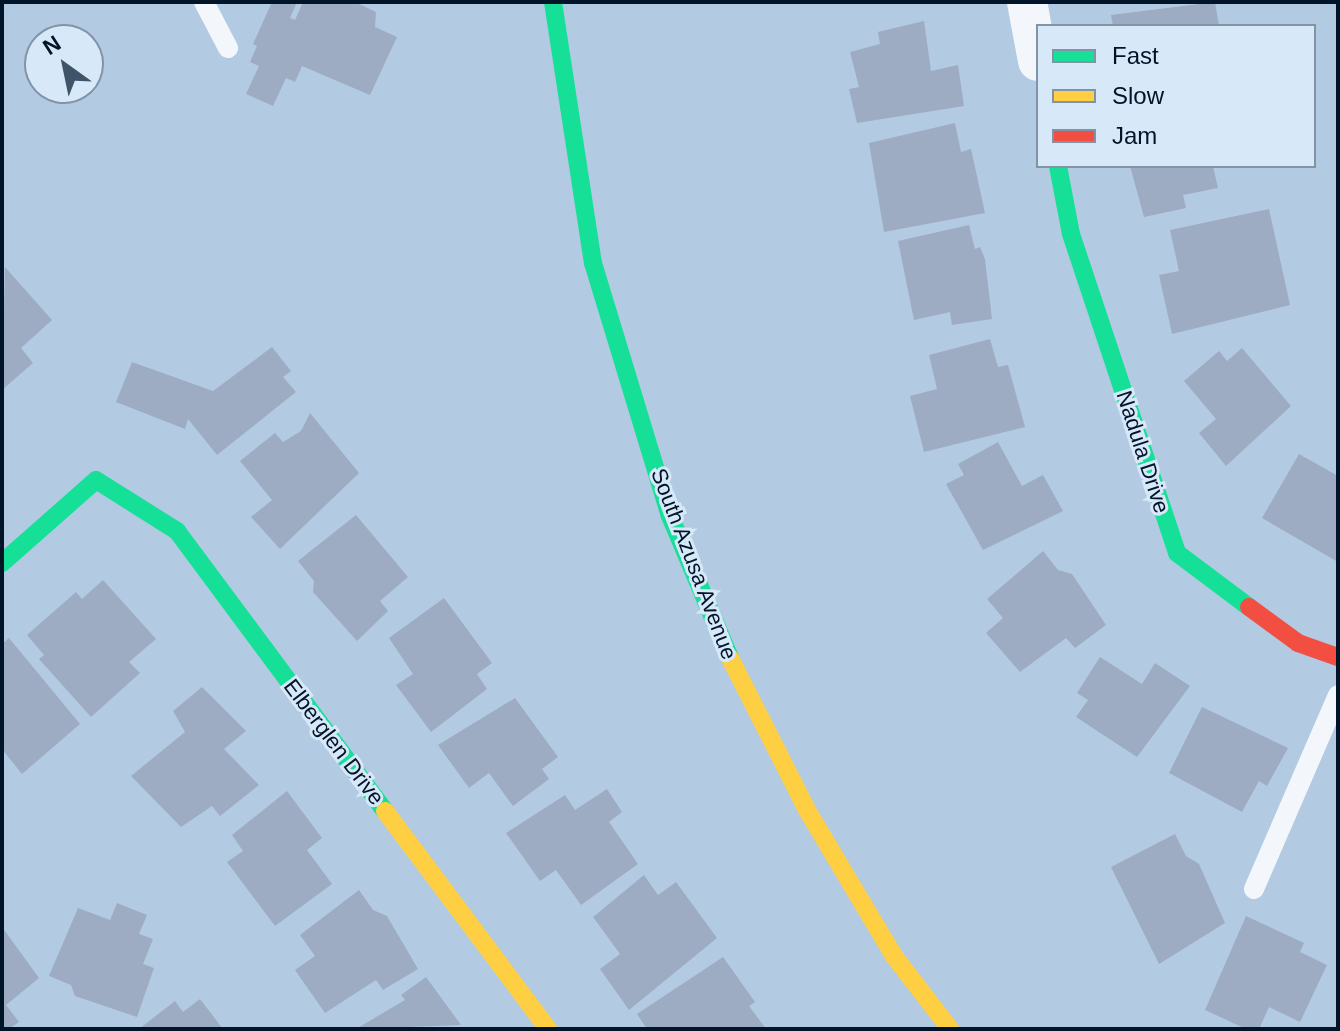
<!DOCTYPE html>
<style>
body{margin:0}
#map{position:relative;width:1340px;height:1031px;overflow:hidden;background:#b2cae2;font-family:Arial,sans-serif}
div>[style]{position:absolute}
.building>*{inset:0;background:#9eacc3}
.lane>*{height:20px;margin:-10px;padding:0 10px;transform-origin:10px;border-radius:10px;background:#f3f7fb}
.street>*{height:40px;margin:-20px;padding:0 20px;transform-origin:20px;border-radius:20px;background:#f3f7fb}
.fast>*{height:18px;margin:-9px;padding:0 9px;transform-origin:9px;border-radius:9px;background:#16e098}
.slow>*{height:18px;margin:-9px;padding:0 9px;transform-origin:9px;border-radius:9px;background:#ffcf43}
.jam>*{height:18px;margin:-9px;padding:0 9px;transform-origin:9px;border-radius:9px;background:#f24e42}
span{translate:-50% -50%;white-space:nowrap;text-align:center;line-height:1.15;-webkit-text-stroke:6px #d7e8f9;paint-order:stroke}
.street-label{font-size:22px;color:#011428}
.frame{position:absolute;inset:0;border:4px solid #011428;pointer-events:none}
.legend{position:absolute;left:1036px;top:24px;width:280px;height:144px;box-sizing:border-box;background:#d7e8f9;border:2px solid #8193a5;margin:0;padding:10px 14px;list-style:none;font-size:24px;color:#011428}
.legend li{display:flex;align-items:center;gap:16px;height:40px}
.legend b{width:40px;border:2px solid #8193a5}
.north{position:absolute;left:24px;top:24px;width:80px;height:80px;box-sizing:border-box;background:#d7e8f9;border:2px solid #8193a5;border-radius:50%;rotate:327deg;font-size:22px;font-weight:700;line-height:32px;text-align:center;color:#011428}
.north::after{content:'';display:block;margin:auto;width:28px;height:36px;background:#3f5469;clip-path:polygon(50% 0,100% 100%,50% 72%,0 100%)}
</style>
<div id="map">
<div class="building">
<div style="clip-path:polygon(272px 2px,297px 2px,290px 18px,295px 20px,303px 2px,355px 2px,376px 12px,375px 27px,397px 37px,370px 95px,302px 66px,295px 82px,286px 78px,273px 106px,246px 94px,259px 66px,250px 62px,257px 46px,253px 44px)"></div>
<div style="clip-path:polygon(1215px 2px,1219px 26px,1113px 26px,1111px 15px)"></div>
<div style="clip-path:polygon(924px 21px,931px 71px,958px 65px,964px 106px,857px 123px,849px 89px,859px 87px,850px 52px,880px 44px,878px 32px)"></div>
<div style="clip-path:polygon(955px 123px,961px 152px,971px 149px,985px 213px,884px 232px,869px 143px)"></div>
<div style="clip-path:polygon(1130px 166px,1213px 166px,1218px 188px,1183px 195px,1186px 208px,1144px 217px)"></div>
<div style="clip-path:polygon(1269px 209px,1290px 305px,1172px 334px,1159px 275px,1179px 271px,1170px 230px)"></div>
<div style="clip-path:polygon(969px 225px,975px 249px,980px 247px,985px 259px,992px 319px,952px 325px,950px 312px,914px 320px,898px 241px)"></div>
<div style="clip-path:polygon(5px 267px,52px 320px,21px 348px,33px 363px,2px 390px)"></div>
<div style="clip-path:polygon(990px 339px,998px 367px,1008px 365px,1025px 427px,924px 452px,910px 396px,937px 389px,929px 355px)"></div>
<div style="clip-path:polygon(272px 347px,291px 371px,283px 377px,296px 392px,217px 455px,188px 419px,185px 429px,116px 402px,132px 362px,213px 391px)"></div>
<div style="clip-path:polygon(1242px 348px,1291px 406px,1226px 466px,1199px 433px,1216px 419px,1184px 381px,1219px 351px,1227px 361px)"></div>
<div style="clip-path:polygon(310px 413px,359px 473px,280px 549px,251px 517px,272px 500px,240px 461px,275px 433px,283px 442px,301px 431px)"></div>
<div style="clip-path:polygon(998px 442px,1022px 486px,1043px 475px,1063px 511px,983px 550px,946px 484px,964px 475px,958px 464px)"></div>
<div style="clip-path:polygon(1299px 454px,1338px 476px,1338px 562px,1262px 518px)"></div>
<div style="clip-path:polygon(356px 515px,408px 577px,380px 601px,388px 611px,357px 641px,313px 592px,314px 581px,298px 561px)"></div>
<div style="clip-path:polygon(1043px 551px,1058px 570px,1072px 574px,1106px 625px,1075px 648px,1066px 638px,1020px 672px,986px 633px,1003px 618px,987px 599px)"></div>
<div style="clip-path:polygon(103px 580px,156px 639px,129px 662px,140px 673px,91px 717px,39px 659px,44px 655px,27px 635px,76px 592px,82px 599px)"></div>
<div style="clip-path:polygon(444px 598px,492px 663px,477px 674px,487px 689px,431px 732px,396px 685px,413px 674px,389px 638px)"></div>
<div style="clip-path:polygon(9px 638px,80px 724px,22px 774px,2px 749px,2px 644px)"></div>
<div style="clip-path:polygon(1100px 657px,1142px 684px,1155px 663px,1190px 686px,1137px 757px,1076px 717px,1088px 700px,1077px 693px)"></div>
<div style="clip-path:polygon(202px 687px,246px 731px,224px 749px,259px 785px,220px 816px,212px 806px,181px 827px,131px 776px,185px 732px,173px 711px)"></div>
<div style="clip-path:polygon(515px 698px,558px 757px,542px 769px,549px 779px,513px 806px,489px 773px,469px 788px,438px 745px)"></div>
<div style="clip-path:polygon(1202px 707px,1288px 748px,1267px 786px,1259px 781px,1242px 812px,1169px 773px)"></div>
<div style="clip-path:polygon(607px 789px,622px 812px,609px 822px,638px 864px,581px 905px,556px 870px,540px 881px,506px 833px,565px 795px,575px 810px)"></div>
<div style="clip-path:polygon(287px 791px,322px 838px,307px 850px,332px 884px,275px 926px,227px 862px,243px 851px,232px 835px)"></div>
<div style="clip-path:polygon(1175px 834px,1186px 856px,1199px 864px,1225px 923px,1159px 964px,1111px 867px)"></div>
<div style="clip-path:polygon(644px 875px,658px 895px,676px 882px,717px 938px,629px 1010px,600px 969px,620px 954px,593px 917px)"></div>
<div style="clip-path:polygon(359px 890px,373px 910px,387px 916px,418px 969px,383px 990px,376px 980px,325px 1013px,295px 970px,315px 956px,300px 935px)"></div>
<div style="clip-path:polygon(117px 903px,147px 915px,139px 934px,153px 939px,143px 964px,154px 968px,137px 1017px,75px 996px,71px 985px,49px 976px,78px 908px,110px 920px)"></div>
<div style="clip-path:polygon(1246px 916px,1304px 943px,1300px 952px,1327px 965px,1300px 1022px,1269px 1007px,1259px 1029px,1246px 1029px,1205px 1010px)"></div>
<div style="clip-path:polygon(2px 927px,39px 978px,6px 1005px,19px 1022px,9px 1029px,2px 1029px)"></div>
<div style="clip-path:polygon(723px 957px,755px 1002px,749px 1006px,766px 1029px,647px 1029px,637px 1014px)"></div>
<div style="clip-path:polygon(426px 977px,461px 1025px,356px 1029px,405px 1000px,401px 995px)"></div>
<div style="clip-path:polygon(200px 999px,223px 1029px,139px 1029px,175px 1001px,183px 1012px)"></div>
</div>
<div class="lane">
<div style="left:204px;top:2px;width:52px;rotate:62.4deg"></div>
<div style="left:1254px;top:889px;width:211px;rotate:-66.6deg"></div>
</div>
<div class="street">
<div style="left:1027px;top:2px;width:60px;rotate:79.4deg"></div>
</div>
<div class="fast">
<div style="left:553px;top:2px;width:264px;rotate:81.3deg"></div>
<div style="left:593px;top:263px;width:264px;rotate:73.1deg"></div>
<div style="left:670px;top:516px;width:154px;rotate:67.1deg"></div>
<div style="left:1058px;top:166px;width:69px;rotate:79.2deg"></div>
<div style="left:1071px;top:234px;width:336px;rotate:71.6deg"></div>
<div style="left:1177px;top:553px;width:90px;rotate:36.9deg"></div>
<div style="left:2px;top:563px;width:125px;rotate:-41.4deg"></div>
<div style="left:96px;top:480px;width:96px;rotate:32.2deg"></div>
<div style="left:177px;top:531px;width:349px;rotate:53.4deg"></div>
</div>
<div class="slow">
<div style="left:730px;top:658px;width:170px;rotate:63.1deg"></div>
<div style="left:807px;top:810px;width:170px;rotate:59.2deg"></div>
<div style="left:894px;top:956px;width:92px;rotate:52.5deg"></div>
<div style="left:385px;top:811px;width:272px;rotate:53.2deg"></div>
</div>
<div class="jam">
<div style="left:1249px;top:607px;width:61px;rotate:36.3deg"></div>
<div style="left:1298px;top:643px;width:42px;rotate:19.3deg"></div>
</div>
<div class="street-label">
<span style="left:1143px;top:452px;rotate:72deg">Nadula Drive</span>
<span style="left:694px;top:564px;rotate:69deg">South Azusa Avenue</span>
<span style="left:334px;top:742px;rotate:53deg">Elberglen Drive</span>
</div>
<div class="frame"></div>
<ul class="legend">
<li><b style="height:10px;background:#16e098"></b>Fast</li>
<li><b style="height:10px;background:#ffcf43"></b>Slow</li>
<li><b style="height:10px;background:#f24e42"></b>Jam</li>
</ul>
<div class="north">N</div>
</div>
